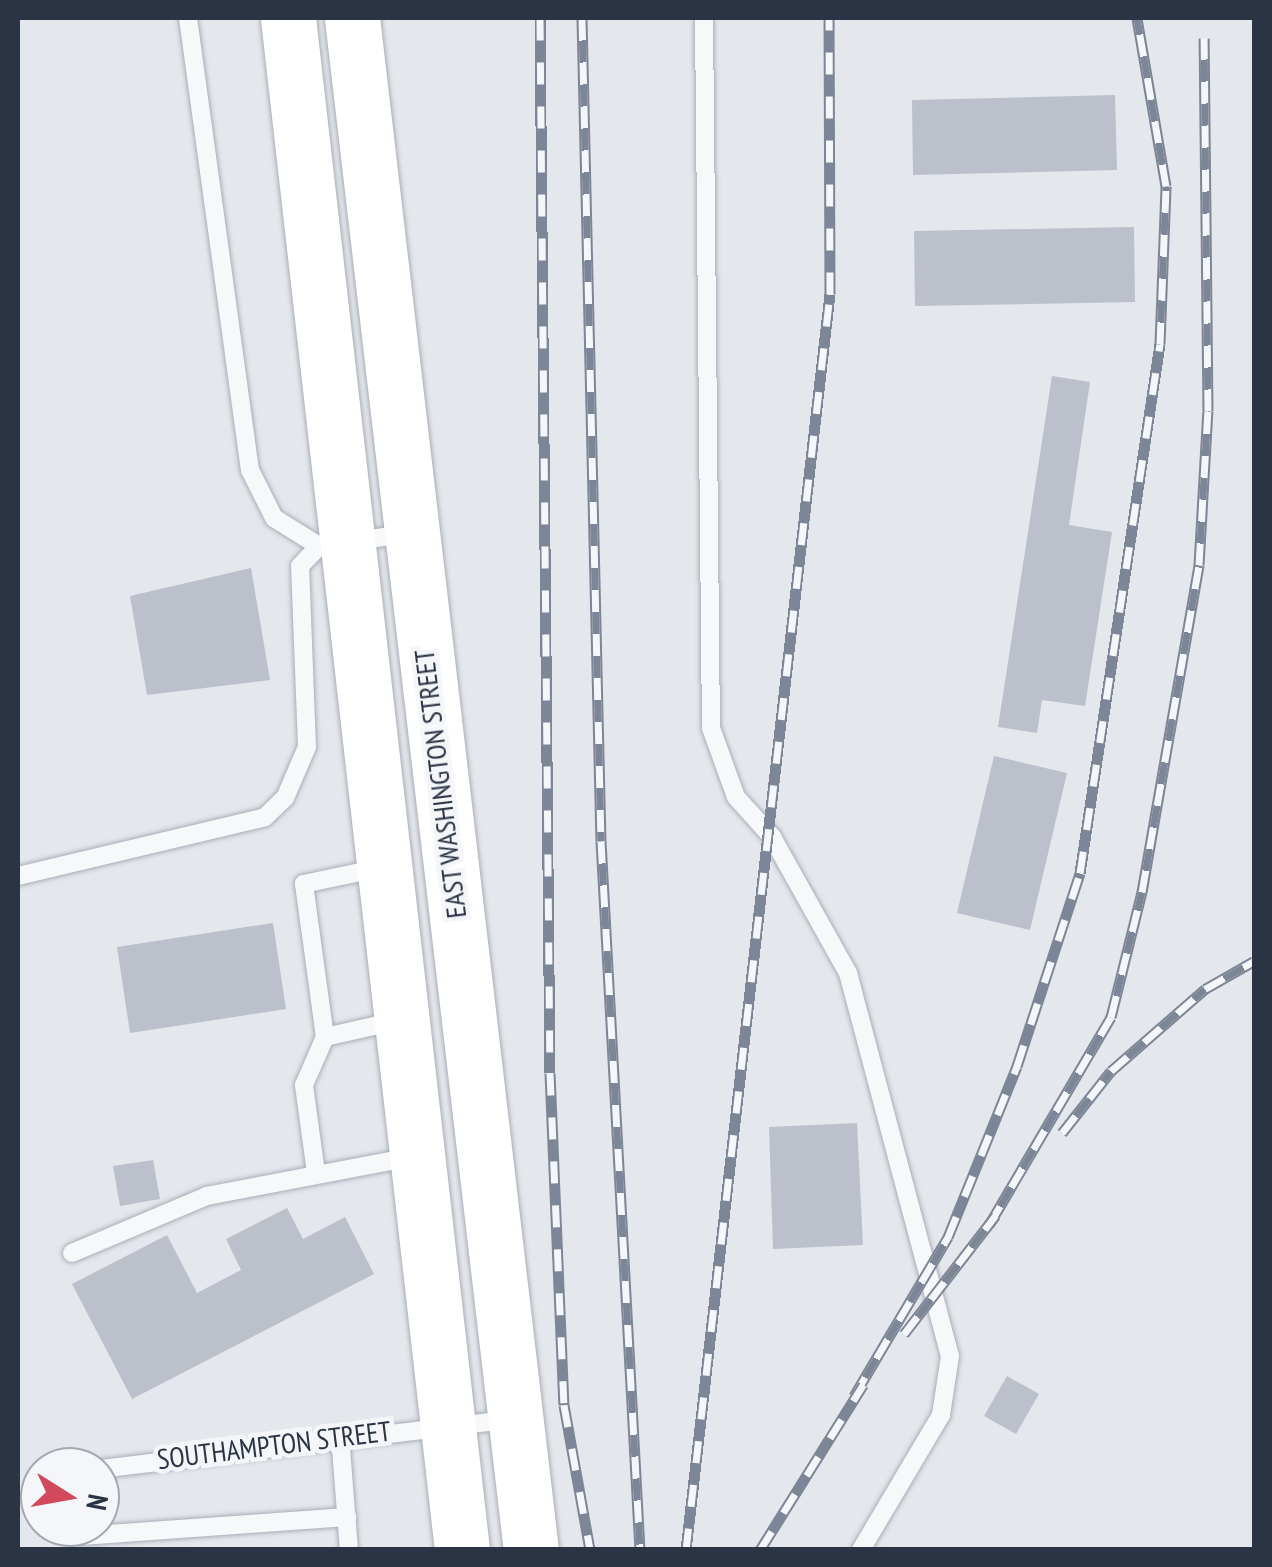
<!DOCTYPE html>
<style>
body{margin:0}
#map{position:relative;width:1272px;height:1567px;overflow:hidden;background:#e4e7ec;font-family:"PT Sans Narrow",sans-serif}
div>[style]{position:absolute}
.building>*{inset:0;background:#bbc0ca}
.roads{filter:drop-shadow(0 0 2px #a9aeb7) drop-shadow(0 0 2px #a9aeb7)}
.lane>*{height:18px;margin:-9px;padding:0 9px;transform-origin:9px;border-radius:9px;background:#f7f8fa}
.highway>*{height:55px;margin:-27.5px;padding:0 27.5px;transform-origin:27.5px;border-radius:27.5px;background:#fff}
.rail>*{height:11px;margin-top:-5.5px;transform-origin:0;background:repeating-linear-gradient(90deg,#f4f6f9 0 22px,#7d8696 0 44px);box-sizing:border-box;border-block:2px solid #7d8696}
span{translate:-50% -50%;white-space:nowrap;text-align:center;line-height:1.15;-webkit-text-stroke:9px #f4f6f9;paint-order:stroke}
.street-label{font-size:28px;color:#2b3445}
.frame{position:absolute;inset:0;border:20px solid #2b3445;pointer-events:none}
.north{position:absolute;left:20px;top:1447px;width:100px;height:100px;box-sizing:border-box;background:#f4f6f9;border:2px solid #a4a8b1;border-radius:50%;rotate:101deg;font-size:28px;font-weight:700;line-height:40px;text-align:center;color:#2b3445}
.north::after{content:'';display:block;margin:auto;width:35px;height:45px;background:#d1495b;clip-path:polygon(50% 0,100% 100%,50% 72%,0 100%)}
</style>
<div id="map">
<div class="building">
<div style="clip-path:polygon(1115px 95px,1117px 170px,913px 175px,912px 100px)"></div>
<div style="clip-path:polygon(1134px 227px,1135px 302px,915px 306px,914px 231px)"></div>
<div style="clip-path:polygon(1052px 376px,1090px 382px,1069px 525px,1112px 532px,1085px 706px,1042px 700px,1037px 733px,998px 727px)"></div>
<div style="clip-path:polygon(251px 568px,270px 680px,147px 695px,130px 596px)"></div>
<div style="clip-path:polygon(994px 756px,1067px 773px,1030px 930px,957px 913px)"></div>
<div style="clip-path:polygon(273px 923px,286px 1009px,130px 1033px,117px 947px)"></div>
<div style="clip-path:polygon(857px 1123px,863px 1245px,773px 1249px,769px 1127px)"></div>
<div style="clip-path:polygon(153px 1160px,160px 1199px,120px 1206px,113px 1166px)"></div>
<div style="clip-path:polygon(287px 1208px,303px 1239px,345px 1217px,374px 1274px,132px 1399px,72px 1284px,167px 1235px,197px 1293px,241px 1270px,226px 1239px)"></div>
<div style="clip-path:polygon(1007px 1376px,1039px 1394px,1016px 1434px,984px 1416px)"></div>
</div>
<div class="roads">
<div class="lane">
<div style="left:188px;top:18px;width:456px;rotate:82.2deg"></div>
<div style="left:250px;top:470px;width:54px;rotate:63.4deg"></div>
<div style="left:274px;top:518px;width:53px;rotate:31.9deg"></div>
<div style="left:704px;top:18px;width:710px;rotate:89.44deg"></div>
<div style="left:711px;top:728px;width:73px;rotate:70.1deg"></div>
<div style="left:736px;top:797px;width:54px;rotate:48deg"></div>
<div style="left:772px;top:837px;width:156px;rotate:60.8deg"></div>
<div style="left:848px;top:973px;width:396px;rotate:75.1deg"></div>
<div style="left:950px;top:1356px;width:60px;rotate:98.7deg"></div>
<div style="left:941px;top:1415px;width:157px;rotate:120.7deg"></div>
<div style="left:379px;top:868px;width:77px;rotate:168deg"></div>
<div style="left:304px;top:884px;width:154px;rotate:82.2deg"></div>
<div style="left:325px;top:1037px;width:73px;rotate:-12.7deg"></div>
<div style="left:18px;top:876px;width:254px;rotate:-13.4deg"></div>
<div style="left:265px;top:817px;width:28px;rotate:-44deg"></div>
<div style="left:285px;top:798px;width:56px;rotate:-66.7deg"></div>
<div style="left:307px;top:747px;width:181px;rotate:-92.2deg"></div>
<div style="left:300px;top:566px;width:28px;rotate:-46deg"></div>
<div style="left:319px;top:546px;width:88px;rotate:-7.9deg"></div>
<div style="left:316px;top:1173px;width:89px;rotate:-97.8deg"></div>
<div style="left:304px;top:1085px;width:52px;rotate:-66.4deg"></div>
<div style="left:72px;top:1253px;width:147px;rotate:-22.9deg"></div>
<div style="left:207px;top:1196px;width:209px;rotate:-10.8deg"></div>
<div style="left:340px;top:1436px;width:114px;rotate:85.5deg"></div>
<div style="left:100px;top:1469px;width:415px;rotate:-6.9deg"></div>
<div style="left:80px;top:1527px;width:9px;rotate:84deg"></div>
<div style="left:81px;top:1536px;width:267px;rotate:-4.1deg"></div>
</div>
<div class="highway">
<div style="left:288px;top:18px;width:1542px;rotate:83.52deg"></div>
<div style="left:352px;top:18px;width:1542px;rotate:83.34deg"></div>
</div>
</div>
<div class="rail">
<div style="left:540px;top:18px;width:1055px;rotate:89.46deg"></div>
<div style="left:550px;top:1073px;width:332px;rotate:87.6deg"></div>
<div style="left:564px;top:1405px;width:147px;rotate:79.8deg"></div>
<div style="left:582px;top:18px;width:823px;rotate:88.68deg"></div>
<div style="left:601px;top:841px;width:710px;rotate:86.85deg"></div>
<div style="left:1062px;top:1133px;width:79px;rotate:-51.7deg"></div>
<div style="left:1111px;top:1071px;width:125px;rotate:-41.1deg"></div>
<div style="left:1205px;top:989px;width:56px;rotate:-29.7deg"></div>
<div style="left:989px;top:1225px;width:241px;rotate:-59.6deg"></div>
<div style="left:1111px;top:1017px;width:129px;rotate:-76.1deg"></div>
<div style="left:1142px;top:892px;width:332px;rotate:-80.1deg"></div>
<div style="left:1199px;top:565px;width:154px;rotate:-86.7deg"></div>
<div style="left:1208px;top:411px;width:373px;rotate:-90.6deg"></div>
<div style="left:904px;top:1334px;width:150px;rotate:-52.3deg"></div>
<div style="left:854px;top:1396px;width:185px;rotate:-59.4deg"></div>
<div style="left:948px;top:1237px;width:184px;rotate:-68deg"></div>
<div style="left:1017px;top:1066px;width:203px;rotate:-71.9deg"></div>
<div style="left:1080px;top:873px;width:535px;rotate:-81.4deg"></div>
<div style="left:1160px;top:344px;width:158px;rotate:-87.8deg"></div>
<div style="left:1166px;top:186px;width:170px;rotate:-99.8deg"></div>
<div style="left:686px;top:1550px;width:1264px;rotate:-83.46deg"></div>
<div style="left:830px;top:294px;width:276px;rotate:-90.2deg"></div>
<div style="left:760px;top:1550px;width:195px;rotate:-58deg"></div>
</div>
<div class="street-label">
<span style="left:440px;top:784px;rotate:-97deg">EAST WASHINGTON STREET</span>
<span style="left:274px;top:1445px;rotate:-7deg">SOUTHAMPTON STREET</span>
</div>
<div class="frame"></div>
<div class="north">N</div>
</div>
